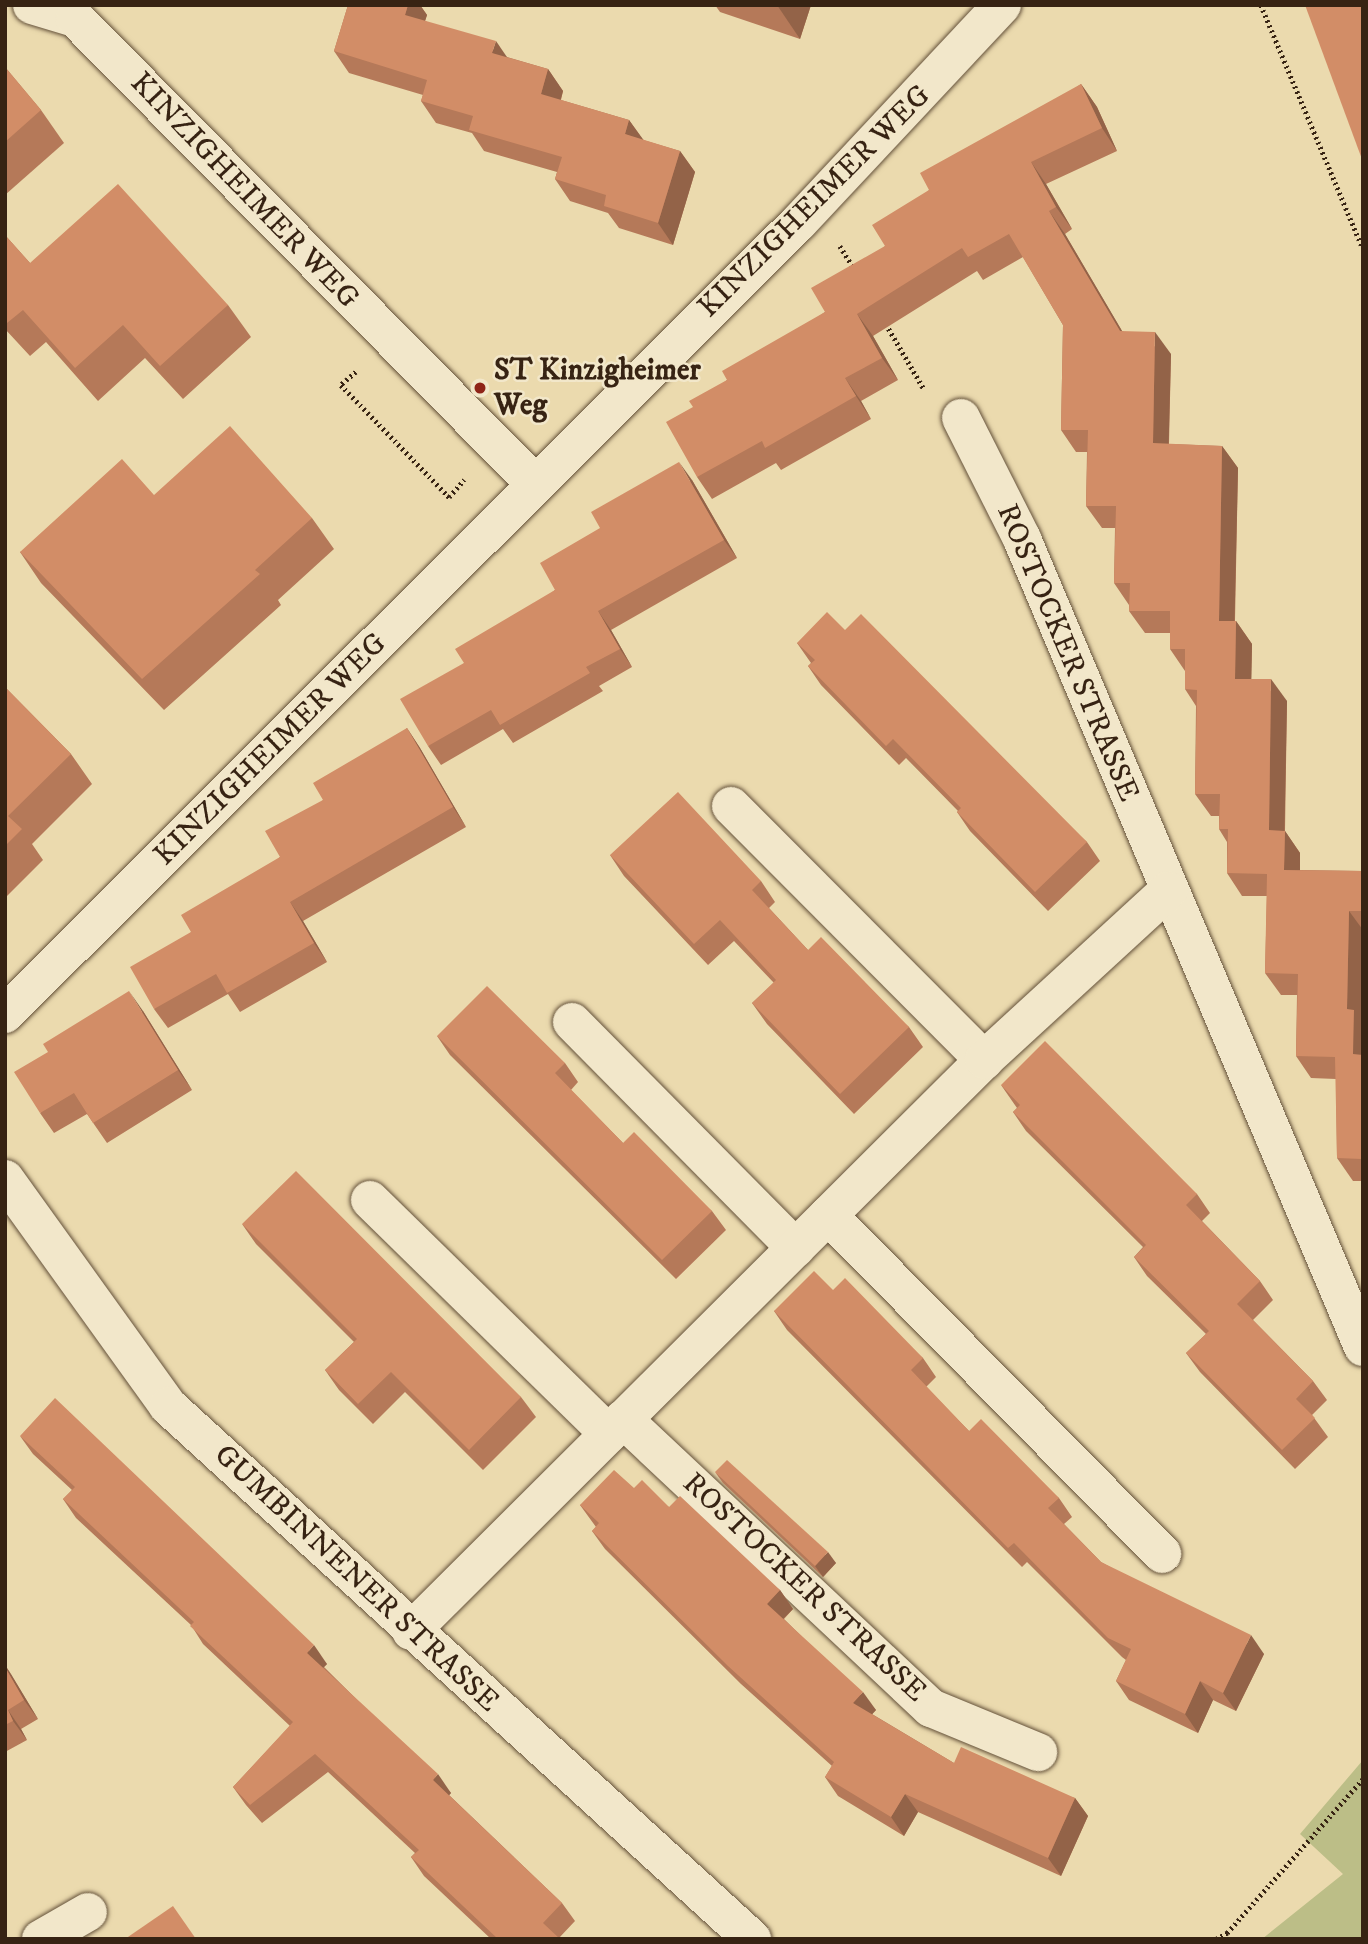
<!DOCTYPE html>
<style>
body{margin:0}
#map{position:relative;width:1368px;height:1944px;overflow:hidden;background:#ebdaae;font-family:"IM FELL DW Pica",serif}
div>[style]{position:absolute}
.green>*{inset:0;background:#bcbe87}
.path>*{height:4.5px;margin-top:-2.25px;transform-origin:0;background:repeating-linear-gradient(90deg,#372313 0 2px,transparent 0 5.5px)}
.roads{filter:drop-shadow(0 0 2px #64513a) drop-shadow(0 0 2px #64513a)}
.street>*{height:38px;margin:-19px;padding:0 19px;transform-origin:19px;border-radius:19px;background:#f2e7ca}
.wall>*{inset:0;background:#b57959}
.shaded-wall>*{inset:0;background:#936348}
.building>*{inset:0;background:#d28d67}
.dots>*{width:19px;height:19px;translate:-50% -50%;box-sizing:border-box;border:4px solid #f2e7ca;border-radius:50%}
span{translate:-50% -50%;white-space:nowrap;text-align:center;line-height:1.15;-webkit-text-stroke:5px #f2e7ca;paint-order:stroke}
.street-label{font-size:30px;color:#372313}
.poi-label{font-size:30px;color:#372313;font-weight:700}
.left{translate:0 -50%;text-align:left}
.frame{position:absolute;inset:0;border:7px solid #372313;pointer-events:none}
</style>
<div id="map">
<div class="green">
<div style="clip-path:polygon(1363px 1760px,1363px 1939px,1262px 1939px,1343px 1874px,1300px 1834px)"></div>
</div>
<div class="path">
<div style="left:1261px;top:5px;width:264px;rotate:67.3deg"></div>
<div style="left:840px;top:246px;width:26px;rotate:58deg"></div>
<div style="left:886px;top:324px;width:75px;rotate:59.7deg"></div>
<div style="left:356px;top:372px;width:20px;rotate:139deg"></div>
<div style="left:341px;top:385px;width:156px;rotate:46deg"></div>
<div style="left:449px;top:497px;width:23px;rotate:-49deg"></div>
<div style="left:1216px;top:1939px;width:13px;rotate:-29deg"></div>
<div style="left:1227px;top:1933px;width:205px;rotate:-48.6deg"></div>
</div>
<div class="roads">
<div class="street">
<div style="left:32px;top:5px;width:45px;rotate:16.8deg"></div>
<div style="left:75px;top:18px;width:655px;rotate:45.37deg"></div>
<div style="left:961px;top:418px;width:136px;rotate:63.2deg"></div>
<div style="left:1022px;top:539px;width:877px;rotate:67.12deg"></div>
<div style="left:731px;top:806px;width:359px;rotate:45.1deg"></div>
<div style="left:5px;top:1014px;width:1121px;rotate:-44.93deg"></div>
<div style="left:799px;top:222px;width:297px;rotate:-46.9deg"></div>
<div style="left:572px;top:1022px;width:318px;rotate:45.3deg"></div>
<div style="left:5px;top:1179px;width:279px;rotate:54.3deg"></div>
<div style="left:168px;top:1406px;width:791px;rotate:42.39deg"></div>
<div style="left:370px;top:1200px;width:334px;rotate:44.4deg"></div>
<div style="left:828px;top:1215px;width:476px;rotate:45.4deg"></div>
<div style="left:623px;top:1419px;width:422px;rotate:43.2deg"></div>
<div style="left:931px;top:1708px;width:116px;rotate:22.4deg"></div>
<div style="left:411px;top:1631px;width:809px;rotate:-44.9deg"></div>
<div style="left:984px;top:1060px;width:250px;rotate:-42.6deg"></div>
<div style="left:41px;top:1939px;width:54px;rotate:-29.9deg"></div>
</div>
</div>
<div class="wall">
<div style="clip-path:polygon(348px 5px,420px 5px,427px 15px,425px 21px,507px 57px,548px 69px,563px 91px,561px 100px,629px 120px,643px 140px,680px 151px,695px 172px,673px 245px,619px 228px,608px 213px,570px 201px,555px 179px,557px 172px,484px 151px,472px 133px,436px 123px,421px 101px,423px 95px,349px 73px,334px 51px)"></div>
<div style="clip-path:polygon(715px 5px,811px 5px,800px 39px,720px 12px)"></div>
<div style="clip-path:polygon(5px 67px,41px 110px,64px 143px,5px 195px)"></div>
<div style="clip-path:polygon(1081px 84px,1097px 107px,1117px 151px,1046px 184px,1072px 229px,1065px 234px,1122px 331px,1171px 354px,1169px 444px,1222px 446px,1238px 468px,1235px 621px,1236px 621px,1252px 644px,1251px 679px,1287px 701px,1285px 831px,1300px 853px,1300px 870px,1363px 871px,1363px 1214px,1361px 1211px,1361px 1181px,1353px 1181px,1337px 1158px,1336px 1079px,1311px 1078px,1296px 1056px,1297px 995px,1281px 995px,1265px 973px,1267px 896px,1242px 896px,1227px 873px,1227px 842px,1219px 829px,1219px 816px,1211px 816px,1195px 794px,1196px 706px,1185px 689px,1185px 671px,1170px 649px,1170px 633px,1145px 633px,1129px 611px,1129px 605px,1114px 583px,1115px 528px,1102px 528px,1086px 506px,1087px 452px,1076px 452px,1061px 430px,1063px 325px,1023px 257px,983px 280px,977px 271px,873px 336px,898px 380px,861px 401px,871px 419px,781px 470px,776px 463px,712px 499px,697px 477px,693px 407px,727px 380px,825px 312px,885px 246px,929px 190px)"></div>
<div style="clip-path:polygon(5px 235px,30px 263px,228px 305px,251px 337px,183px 399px,145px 358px,98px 401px,46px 342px,30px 356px,5px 329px)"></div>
<div style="clip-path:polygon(692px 480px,737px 558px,611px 630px,632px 667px,599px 686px,603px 691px,513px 743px,503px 729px,441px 765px,428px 746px,464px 663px)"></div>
<div style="clip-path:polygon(154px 495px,312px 518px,334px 549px,278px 600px,281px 605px,164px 710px,41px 583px,20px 552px)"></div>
<div style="clip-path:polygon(845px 630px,1087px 842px,1100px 861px,1048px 911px,970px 831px,957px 812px,958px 811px,906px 758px,899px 765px,821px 685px,808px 666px,811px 663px,797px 643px)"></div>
<div style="clip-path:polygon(5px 687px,71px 754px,92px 784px,32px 844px,43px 860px,5px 898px)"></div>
<div style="clip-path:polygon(407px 728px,420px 748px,466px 827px,303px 921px,327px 962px,240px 1012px,228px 994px,168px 1028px,154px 1009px,191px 932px,280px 857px,323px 800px)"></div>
<div style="clip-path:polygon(610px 855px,761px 881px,775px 902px,769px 908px,808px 950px,909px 1027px,923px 1047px,854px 1114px,767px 1024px,752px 1003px,774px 983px,734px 941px,708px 965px,624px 876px)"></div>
<div style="clip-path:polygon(143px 1011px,192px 1090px,107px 1143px,87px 1114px,54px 1133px,40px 1113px)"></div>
<div style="clip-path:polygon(437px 1036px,565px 1063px,578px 1082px,571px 1090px,623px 1143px,712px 1211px,726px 1230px,676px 1279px,450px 1055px)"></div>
<div style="clip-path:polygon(1001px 1085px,1197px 1194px,1210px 1213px,1202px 1221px,1260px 1281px,1273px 1300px,1253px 1320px,1313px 1381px,1327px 1400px,1312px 1415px,1328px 1437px,1295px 1469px,1200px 1372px,1186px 1353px,1206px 1334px,1147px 1276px,1134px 1257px,1143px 1247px,1026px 1131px,1013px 1112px,1017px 1108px)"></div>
<div style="clip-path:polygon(242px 1224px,521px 1397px,536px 1417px,483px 1470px,405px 1392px,373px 1424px,339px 1390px,325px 1370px,354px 1342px,256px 1244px)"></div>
<div style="clip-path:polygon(833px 1290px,923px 1358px,936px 1377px,926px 1387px,969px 1431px,1059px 1498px,1072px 1517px,1064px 1524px,1101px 1562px,1264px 1654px,1236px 1711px,1213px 1700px,1198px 1733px,1129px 1700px,1116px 1681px,1126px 1660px,1122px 1657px,1027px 1562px,1022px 1567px,787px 1330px,774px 1311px)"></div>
<div style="clip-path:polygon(20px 1436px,327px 1664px,324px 1667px,451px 1793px,449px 1795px,562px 1903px,575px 1921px,559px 1938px,560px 1939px,491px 1939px,424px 1876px,411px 1857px,415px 1853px,328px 1772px,262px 1823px,246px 1805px,233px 1787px,290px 1726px,203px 1644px,191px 1625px,76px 1518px,63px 1499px,72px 1490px,33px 1454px)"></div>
<div style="clip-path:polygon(715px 1472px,836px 1563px,823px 1577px,723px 1483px)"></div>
<div style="clip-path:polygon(634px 1488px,669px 1507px,780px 1590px,793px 1609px,784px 1619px,876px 1710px,872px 1714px,954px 1763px,1075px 1798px,1088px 1816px,1061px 1876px,918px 1812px,904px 1836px,838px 1796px,825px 1777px,832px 1766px,741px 1684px,605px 1549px,592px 1531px,596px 1527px,580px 1505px)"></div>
<div style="clip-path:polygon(5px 1665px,38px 1719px,21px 1729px,27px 1740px,5px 1752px)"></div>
</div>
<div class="shaded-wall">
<div style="clip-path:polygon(408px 5px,420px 5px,427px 15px,420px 36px,405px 15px)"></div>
<div style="clip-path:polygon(777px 5px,811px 5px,800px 39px)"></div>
<div style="clip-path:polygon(496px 41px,511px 63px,492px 53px)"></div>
<div style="clip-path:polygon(548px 69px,563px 91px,556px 116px,541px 94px)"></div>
<div style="clip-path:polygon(1081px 84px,1097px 107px,1117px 151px,1102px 128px)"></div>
<div style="clip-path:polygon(629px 120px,645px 142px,625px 134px)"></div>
<div style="clip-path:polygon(680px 151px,695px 172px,673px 245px,658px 223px)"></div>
<div style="clip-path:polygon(1031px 162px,1046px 184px,1072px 229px,1056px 207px)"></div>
<div style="clip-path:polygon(1049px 211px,1065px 234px,1135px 353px,1120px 331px)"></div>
<div style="clip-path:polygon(857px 314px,873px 336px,898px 380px,882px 358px)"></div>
<div style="clip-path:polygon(1155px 332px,1171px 354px,1168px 466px,1153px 443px)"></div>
<div style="clip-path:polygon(845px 378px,861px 401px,871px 419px,856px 396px)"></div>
<div style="clip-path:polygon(1222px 446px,1238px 468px,1234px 643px,1219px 621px)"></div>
<div style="clip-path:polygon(679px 462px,692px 480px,737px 558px,724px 540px)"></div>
<div style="clip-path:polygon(598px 611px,611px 630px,632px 667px,620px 649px)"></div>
<div style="clip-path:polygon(1236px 621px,1252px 644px,1251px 701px,1235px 679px)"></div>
<div style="clip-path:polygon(1271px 679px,1287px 701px,1284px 853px,1269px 830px)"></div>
<div style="clip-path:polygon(407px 728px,420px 748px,466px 827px,453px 807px)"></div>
<div style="clip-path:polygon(1285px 831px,1300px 853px,1300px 892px,1284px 870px)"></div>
<div style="clip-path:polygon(290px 902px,303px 921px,327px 962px,314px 943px)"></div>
<div style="clip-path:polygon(1349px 911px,1363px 930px,1363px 1068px,1353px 1054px,1347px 1009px)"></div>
<div style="clip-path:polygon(129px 991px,143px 1011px,192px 1090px,178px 1070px)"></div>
<div style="clip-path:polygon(828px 1552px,836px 1563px,823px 1577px,815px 1566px)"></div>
<div style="clip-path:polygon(780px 1590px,793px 1609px,780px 1622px,767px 1604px)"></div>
<div style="clip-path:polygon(1251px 1635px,1264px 1654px,1236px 1711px,1223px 1693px)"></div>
<div style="clip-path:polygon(314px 1645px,327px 1664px,320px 1671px,307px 1653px)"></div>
<div style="clip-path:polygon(5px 1665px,11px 1674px,38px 1719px,24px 1700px,5px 1667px)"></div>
<div style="clip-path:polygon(1200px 1681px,1213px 1700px,1198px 1733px,1185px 1714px)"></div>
<div style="clip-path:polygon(863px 1692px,876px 1710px,866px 1721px,853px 1703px)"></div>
<div style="clip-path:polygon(8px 1710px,21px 1729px,27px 1740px,13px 1721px)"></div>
<div style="clip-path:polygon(438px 1774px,451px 1793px,446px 1799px,433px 1780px)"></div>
<div style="clip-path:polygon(905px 1794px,918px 1812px,904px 1836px,891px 1817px)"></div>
<div style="clip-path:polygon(1075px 1798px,1088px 1816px,1061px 1876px,1048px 1858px)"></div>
</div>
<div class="building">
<div style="clip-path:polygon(348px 5px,408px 5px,405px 15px,496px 41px,492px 53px,548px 69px,541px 94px,629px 120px,625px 134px,680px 151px,658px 223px,604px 206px,606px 195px,555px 179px,562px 157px,469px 130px,473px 116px,421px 101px,427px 80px,334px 51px)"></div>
<div style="clip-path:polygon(1305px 5px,1363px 5px,1363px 162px)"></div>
<div style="clip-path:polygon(5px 67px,41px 110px,5px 142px)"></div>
<div style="clip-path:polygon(1081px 84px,1102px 128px,1031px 162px,1056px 207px,1049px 211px,1120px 331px,1155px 332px,1153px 443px,1222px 446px,1219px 621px,1236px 621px,1235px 679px,1271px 679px,1269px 830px,1285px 831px,1284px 870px,1362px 871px,1362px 911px,1349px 911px,1347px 1009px,1354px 1010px,1353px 1054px,1363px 1055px,1363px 1211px,1361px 1211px,1362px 1159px,1337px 1158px,1335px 1057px,1296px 1056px,1298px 974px,1265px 973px,1267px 874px,1227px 873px,1228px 829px,1219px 829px,1220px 794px,1195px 794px,1197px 690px,1185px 689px,1185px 649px,1170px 649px,1170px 611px,1129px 611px,1130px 583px,1114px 583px,1116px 506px,1086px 506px,1088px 430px,1061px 430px,1063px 325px,1009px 234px,968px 257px,962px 248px,857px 314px,882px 358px,845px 378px,856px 396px,765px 448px,762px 441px,697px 477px,666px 422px,693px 407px,689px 401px,727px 380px,722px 371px,825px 312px,811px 288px,885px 246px,872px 225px,929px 190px,920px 173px)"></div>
<div style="clip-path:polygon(118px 184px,228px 305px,160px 366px,123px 325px,75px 368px,23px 310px,7px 323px,5px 322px,5px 235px,30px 263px)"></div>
<div style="clip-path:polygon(230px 426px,312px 518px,255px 570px,260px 574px,142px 679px,20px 552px,122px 459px,154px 495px)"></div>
<div style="clip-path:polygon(679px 462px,724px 540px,598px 611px,620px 649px,586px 667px,590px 673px,500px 725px,491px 710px,428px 746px,400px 699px,464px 663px,455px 649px,555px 590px,540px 563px,600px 528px,591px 512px)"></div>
<div style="clip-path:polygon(827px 612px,845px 630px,861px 614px,1087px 842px,1035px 892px,957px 812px,961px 808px,893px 739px,886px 746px,808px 666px,815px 660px,797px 643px)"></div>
<div style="clip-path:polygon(5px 687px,71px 754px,8px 816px,22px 829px,5px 846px)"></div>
<div style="clip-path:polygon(407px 728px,453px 807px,290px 902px,314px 943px,227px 993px,216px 974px,154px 1009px,130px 967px,191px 932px,181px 915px,280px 857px,265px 831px,323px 800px,313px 783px)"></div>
<div style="clip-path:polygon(678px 792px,761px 881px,752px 890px,808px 950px,821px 937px,909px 1027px,840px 1094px,752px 1003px,776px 980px,720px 920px,694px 944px,610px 855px)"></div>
<div style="clip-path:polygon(487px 986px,565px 1063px,555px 1073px,623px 1143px,634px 1132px,712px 1211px,662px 1260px,437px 1036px)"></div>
<div style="clip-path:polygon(129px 991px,178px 1070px,93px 1123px,74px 1093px,40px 1113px,14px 1072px,48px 1052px,43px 1044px)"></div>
<div style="clip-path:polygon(1045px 1041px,1197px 1194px,1186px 1205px,1260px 1281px,1237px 1304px,1313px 1381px,1296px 1399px,1315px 1418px,1282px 1450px,1186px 1353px,1209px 1331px,1134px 1257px,1146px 1245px,1013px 1112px,1020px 1105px,1001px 1085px)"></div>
<div style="clip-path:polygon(296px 1171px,521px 1397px,469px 1450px,391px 1372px,358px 1404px,325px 1370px,357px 1339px,242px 1224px)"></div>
<div style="clip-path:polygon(814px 1271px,833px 1290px,845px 1278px,923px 1358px,911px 1370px,969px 1431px,981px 1419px,1059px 1498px,1048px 1508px,1101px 1562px,1251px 1635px,1223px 1693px,1200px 1681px,1185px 1714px,1116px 1681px,1131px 1649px,1108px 1638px,1014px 1543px,1008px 1548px,774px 1311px)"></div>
<div style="clip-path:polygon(55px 1398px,314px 1645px,307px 1653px,438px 1774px,433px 1780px,562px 1903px,543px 1923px,560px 1939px,498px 1939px,411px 1857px,419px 1850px,315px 1754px,250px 1805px,233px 1787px,293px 1722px,190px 1626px,194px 1622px,63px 1499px,75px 1487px,20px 1436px)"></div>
<div style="clip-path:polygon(727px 1460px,828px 1552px,815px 1566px,715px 1472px)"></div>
<div style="clip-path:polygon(614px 1470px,634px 1488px,642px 1480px,669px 1507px,680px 1496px,780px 1590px,767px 1604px,863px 1692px,853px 1703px,954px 1763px,961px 1747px,1075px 1798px,1048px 1858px,905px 1794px,891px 1817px,825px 1777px,834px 1762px,728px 1666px,592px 1531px,599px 1523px,580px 1505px)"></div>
<div style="clip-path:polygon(5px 1667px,24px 1700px,8px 1710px,13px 1721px,5px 1725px)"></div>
<div style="clip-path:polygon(173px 1906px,196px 1939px,125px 1939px)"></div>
</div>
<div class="dots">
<div style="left:480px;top:388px;background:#8f2418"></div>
</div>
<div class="street-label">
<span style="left:244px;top:191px;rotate:46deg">KINZIGHEIMER WEG</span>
<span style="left:815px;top:202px;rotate:-45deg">KINZIGHEIMER WEG</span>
<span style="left:1067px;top:653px;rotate:67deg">ROSTOCKER STRASSE</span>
<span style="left:271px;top:750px;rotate:-45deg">KINZIGHEIMER WEG</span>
<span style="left:356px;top:1579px;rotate:43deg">GUMBINNENER STRASSE</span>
<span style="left:804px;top:1588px;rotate:43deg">ROSTOCKER STRASSE</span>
</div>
<div class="poi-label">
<span class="left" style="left:494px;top:388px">ST Kinzigheimer<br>Weg</span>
</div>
<div class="frame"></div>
</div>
